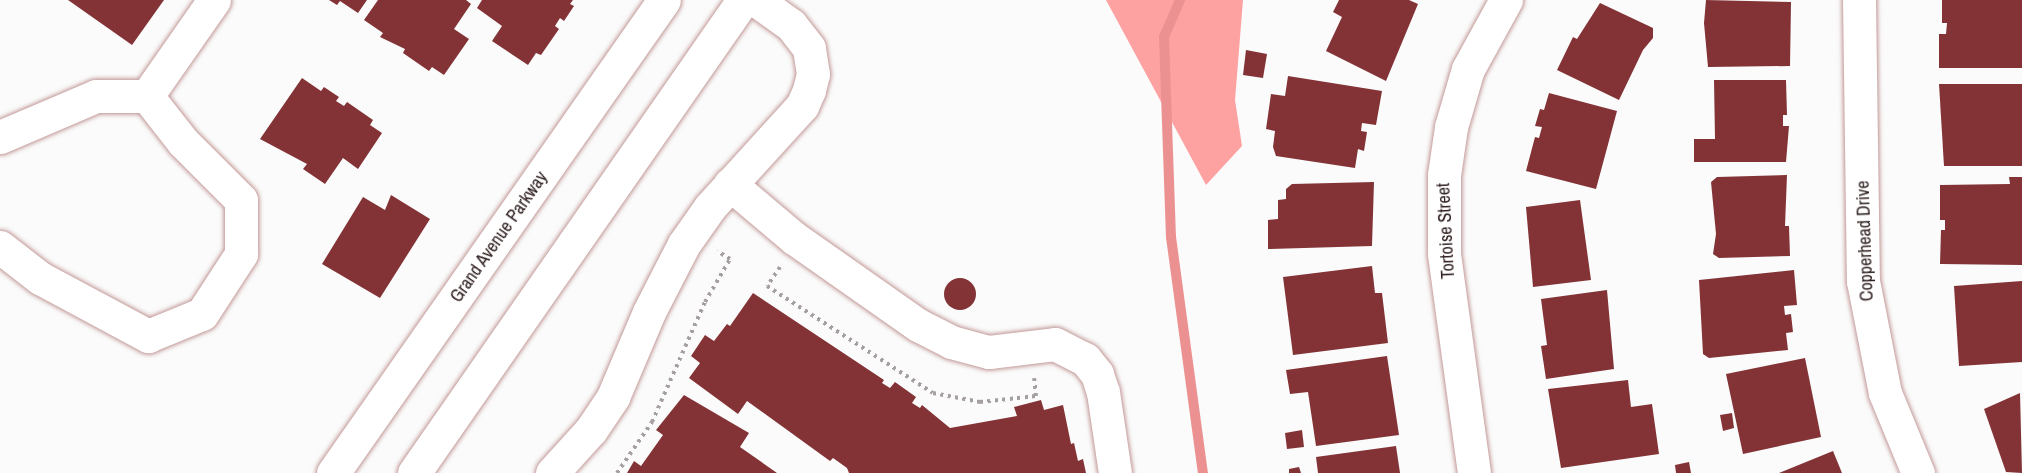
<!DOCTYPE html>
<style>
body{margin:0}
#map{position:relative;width:2022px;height:473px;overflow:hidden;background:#fbfbfb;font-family:"Archivo Narrow",sans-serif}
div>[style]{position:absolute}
.forest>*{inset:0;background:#fea1a1}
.stream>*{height:10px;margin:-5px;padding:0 5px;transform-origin:5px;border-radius:5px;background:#ec9191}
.building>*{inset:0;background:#833336}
.round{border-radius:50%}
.path>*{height:4px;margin-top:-2px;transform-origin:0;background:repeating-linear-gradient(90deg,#a59f9f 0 3px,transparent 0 7.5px)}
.roads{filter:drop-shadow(0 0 2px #c29998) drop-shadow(0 0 2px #c29998)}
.minor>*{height:33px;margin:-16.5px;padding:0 16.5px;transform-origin:16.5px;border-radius:16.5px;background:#fff}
.major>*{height:33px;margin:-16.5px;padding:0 16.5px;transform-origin:16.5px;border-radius:16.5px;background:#fff}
span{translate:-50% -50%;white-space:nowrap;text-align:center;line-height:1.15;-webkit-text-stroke:6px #fff;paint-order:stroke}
.street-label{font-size:18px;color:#2c1c1c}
</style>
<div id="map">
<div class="forest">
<div style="clip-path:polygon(1106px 0,1243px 0,1235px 100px,1242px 146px,1206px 185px)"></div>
</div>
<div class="stream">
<div style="left:1180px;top:0;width:40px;rotate:113.4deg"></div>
<div style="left:1164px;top:37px;width:200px;rotate:88deg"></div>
<div style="left:1171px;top:237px;width:238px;rotate:82.3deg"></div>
</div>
<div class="building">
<div style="clip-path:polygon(68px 0,164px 0,132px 45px)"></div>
<div style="clip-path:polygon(329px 0,367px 0,358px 13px,340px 1px,337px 5px)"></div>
<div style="clip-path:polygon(378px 0,466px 0,471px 4px,454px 29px,469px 39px,444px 75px,432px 67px,429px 71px,403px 53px,405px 49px,380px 37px,383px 33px,364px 20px)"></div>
<div style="clip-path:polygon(482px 0,573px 0,570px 4px,574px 6px,564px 21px,560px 18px,555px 26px,559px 29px,541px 55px,536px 53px,528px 65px,492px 41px,502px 26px,477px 8px)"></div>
<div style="clip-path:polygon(1339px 0,1409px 0,1418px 4px,1386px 81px,1326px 51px,1342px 17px,1333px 12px)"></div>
<div style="clip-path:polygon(1706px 0,1791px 2px,1790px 66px,1708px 67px,1704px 23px)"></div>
<div style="clip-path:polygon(1942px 0,2022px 0,2022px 68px,1939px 68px,1939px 34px,1946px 34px,1947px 23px,1942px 23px)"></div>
<div style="clip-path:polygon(1600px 3px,1653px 28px,1653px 38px,1643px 50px,1619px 100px,1557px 70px,1573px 37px,1577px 39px)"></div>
<div style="clip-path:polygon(1246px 50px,1267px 54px,1263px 78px,1243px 75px)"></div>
<div style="clip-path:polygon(1288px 76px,1382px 91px,1376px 125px,1362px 123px,1361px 131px,1367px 132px,1364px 151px,1358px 149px,1355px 168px,1276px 156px,1273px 147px,1275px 131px,1266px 129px,1271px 94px,1285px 96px)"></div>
<div style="clip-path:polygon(302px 78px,321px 91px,324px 87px,339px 97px,336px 101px,344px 106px,347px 102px,373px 120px,370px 125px,382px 133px,358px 169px,343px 158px,325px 184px,303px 169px,307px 164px,260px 139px)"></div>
<div style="clip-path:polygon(1714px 80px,1786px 80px,1787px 115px,1783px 115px,1783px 126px,1789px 126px,1786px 162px,1694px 162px,1694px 139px,1715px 139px)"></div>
<div style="clip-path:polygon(1939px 84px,2022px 84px,2022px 166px,1944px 166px)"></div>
<div style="clip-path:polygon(1549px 93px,1617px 111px,1596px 189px,1526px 171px,1535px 137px,1539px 138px,1542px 127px,1535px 126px,1540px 109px,1544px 110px)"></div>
<div style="clip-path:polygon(1787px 175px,1785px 226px,1789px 226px,1790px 256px,1719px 258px,1713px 254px,1716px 234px,1711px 182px,1717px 177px)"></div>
<div style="clip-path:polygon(2009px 177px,2022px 177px,2022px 265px,1940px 264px,1941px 230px,1945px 230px,1945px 220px,1940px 220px,1940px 185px,2010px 184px)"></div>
<div style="clip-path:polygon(1374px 182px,1372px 246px,1268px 249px,1268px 220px,1278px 219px,1278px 200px,1286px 199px,1286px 189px,1292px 184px)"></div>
<div style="clip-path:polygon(391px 195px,430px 219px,380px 298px,322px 264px,363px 197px,385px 210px)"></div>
<div style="clip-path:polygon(1580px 200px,1591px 280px,1533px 287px,1526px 207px)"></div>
<div style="clip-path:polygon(1372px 266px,1375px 293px,1382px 293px,1388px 343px,1293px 355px,1283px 277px)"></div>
<div style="clip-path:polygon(1794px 270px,1797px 305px,1784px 306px,1785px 315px,1791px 314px,1793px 332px,1786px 333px,1788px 350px,1709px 358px,1703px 354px,1699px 280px)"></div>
<div class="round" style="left:944px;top:278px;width:32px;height:32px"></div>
<div style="clip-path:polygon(2022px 281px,2022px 362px,1959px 366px,1954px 286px)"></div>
<div style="clip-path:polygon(1607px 290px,1614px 369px,1546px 379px,1541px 346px,1547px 345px,1541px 299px)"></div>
<div style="clip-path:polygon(753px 293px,884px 380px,882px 383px,890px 388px,895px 382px,916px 397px,912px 403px,920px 408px,922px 405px,950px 428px,1017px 416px,1014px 407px,1041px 400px,1044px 410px,1063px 405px,1071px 444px,1074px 443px,1078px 461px,1083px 459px,1086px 473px,849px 473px,847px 468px,833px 458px,830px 461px,747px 401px,738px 414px,689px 378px,700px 363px,691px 356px,705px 335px,714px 341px,727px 324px,730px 326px)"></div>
<div style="clip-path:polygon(1387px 356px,1399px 435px,1316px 446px,1308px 392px,1290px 394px,1286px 370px)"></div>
<div style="clip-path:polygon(1805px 358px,1821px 437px,1743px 454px,1726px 374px)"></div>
<div style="clip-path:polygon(1628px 380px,1631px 407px,1652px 404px,1659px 454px,1561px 468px,1548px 389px)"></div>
<div style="clip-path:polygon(2020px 393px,2022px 473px,2006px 472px,1984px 409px)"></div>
<div style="clip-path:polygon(684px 395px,749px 433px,740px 447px,777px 473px,627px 473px,634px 461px,641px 466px,663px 435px,656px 430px)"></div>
<div style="clip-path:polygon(1732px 413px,1734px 428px,1723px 431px,1720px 415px)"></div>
<div style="clip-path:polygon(1302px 430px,1304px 447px,1287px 449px,1285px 433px)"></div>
<div style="clip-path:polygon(1396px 446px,1400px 473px,1318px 473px,1316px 457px)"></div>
<div style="clip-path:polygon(1833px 451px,1842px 473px,1779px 473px)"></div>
<div style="clip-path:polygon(1689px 462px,1691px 473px,1676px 473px,1675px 465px)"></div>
<div style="clip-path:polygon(1299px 467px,1301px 473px,1289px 473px,1289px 469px)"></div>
</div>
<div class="path">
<div style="left:780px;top:267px;width:23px;rotate:124deg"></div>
<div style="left:767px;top:286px;width:197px;rotate:32.8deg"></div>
<div style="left:933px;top:393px;width:48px;rotate:10.8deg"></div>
<div style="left:980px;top:402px;width:56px;rotate:-6.1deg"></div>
<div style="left:1036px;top:396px;width:18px;rotate:-96deg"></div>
<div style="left:617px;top:473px;width:62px;rotate:-55.5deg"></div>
<div style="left:652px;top:422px;width:131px;rotate:-66.2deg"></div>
<div style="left:705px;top:302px;width:50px;rotate:-59.8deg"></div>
<div style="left:730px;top:259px;width:15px;rotate:-148deg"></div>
</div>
<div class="roads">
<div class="minor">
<div style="left:1859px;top:0;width:281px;rotate:89.2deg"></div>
<div style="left:1863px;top:281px;width:114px;rotate:78.9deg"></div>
<div style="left:1885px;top:393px;width:87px;rotate:67.6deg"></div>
<div style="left:147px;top:96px;width:117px;rotate:-55.1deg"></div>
<div style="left:0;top:137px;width:104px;rotate:-23.1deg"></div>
<div style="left:96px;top:96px;width:51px"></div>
<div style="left:730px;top:184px;width:84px;rotate:40.2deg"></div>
<div style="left:794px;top:238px;width:151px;rotate:35.1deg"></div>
<div style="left:918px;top:325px;width:37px;rotate:27deg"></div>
<div style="left:951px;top:342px;width:39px;rotate:15deg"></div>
<div style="left:989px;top:352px;width:66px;rotate:-6.9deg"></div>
<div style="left:1055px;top:344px;width:34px;rotate:27deg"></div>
<div style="left:1085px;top:359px;width:19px;rotate:51deg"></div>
<div style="left:1097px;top:374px;width:19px;rotate:72deg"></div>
<div style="left:1103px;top:392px;width:82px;rotate:81.6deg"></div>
<div style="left:0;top:247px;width:51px;rotate:37.8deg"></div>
<div style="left:40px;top:278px;width:123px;rotate:28.2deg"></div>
<div style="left:148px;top:336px;width:58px;rotate:-22.2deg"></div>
<div style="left:202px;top:314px;width:72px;rotate:-57deg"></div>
<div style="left:241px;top:254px;width:54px;rotate:-90deg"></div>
<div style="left:241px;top:200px;width:82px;rotate:-135deg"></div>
<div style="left:183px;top:142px;width:58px;rotate:-128deg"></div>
<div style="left:552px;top:473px;width:58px;rotate:-47.8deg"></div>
<div style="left:591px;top:430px;width:40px;rotate:-56deg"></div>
<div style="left:613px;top:397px;width:92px;rotate:-67deg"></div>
<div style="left:649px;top:312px;width:76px;rotate:-62.8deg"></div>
<div style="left:684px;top:244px;width:45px;rotate:-54.9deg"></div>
<div style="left:710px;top:207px;width:137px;rotate:-47.7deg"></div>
<div style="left:802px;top:106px;width:17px;rotate:-66deg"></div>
<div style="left:809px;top:90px;width:16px;rotate:-76deg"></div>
<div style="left:813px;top:74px;width:26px;rotate:-99deg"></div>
<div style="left:809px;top:48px;width:29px;rotate:-128deg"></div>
<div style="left:791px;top:25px;width:43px;rotate:-144.5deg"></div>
<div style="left:1474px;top:473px;width:222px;rotate:-97.8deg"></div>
<div style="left:1444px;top:253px;width:78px;rotate:-90deg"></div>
<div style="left:1444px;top:175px;width:49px;rotate:-81.7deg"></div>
<div style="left:1451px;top:127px;width:60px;rotate:-73.7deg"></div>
<div style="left:1468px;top:69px;width:79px;rotate:-61.2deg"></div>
</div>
<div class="major">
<div style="left:333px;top:473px;width:577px;rotate:-55.02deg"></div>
<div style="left:414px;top:473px;width:576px;rotate:-55.18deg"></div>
</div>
</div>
<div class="street-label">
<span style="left:1446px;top:231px;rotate:-93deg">Tortoise Street</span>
<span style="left:499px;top:237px;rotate:-55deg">Grand Avenue Parkway</span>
<span style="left:1865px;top:241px;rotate:-92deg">Copperhead Drive</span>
</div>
</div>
